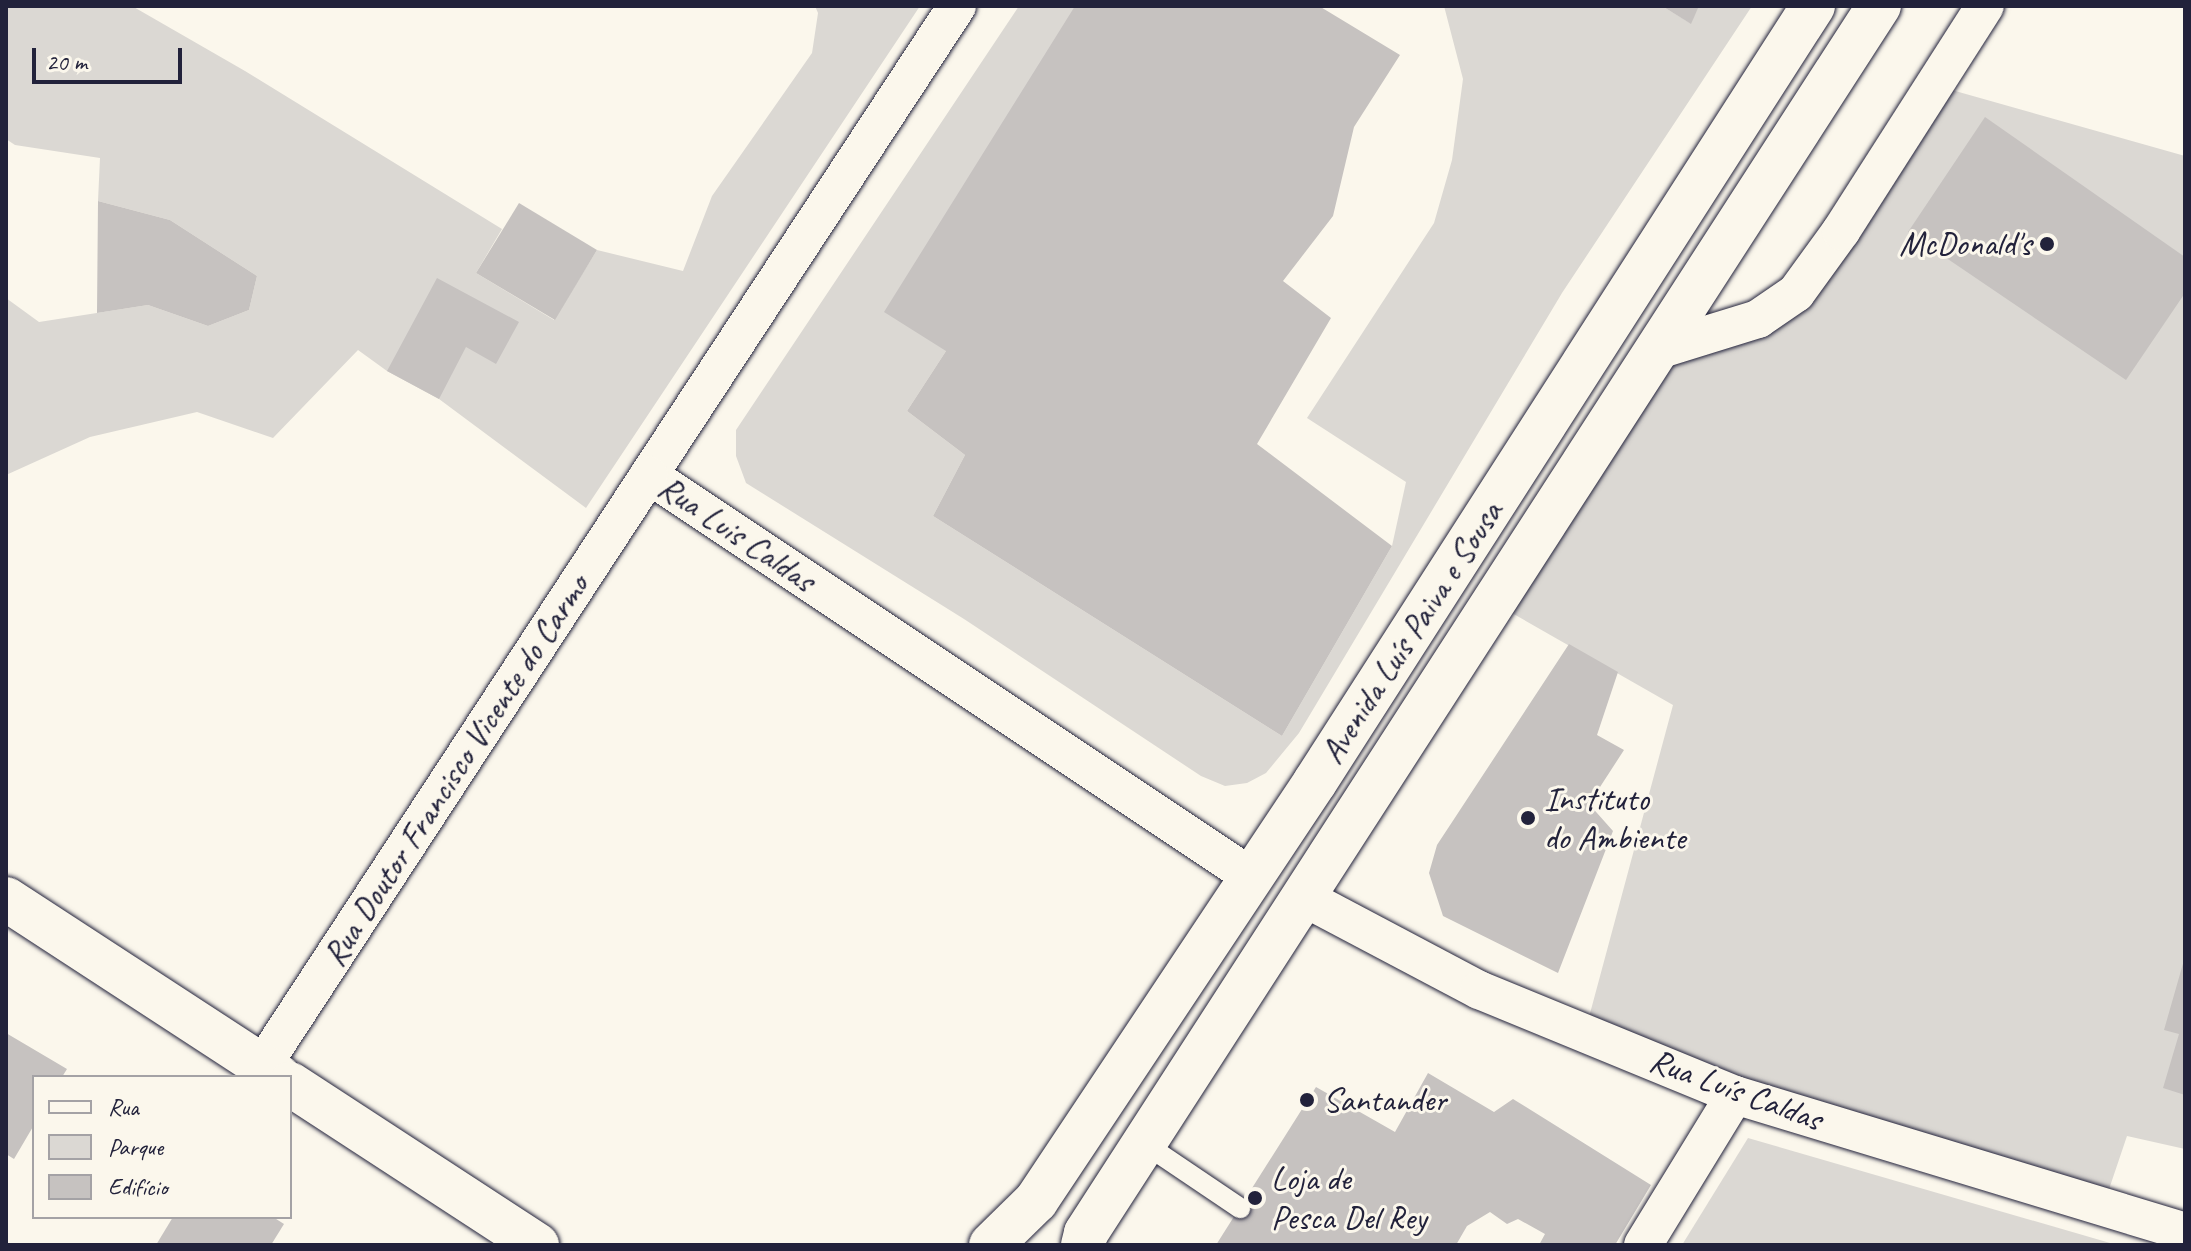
<!DOCTYPE html>
<meta charset="utf-8">
<style>
body{margin:0}
#map{position:relative;width:2191px;height:1251px;overflow:hidden;background:#fbf7ec;font-family:Caveat,sans-serif}
div>[style]{position:absolute}
.green>*{inset:0;background:#dbd8d3}
.building>*{inset:0;background:#c6c2c0}
.roads{filter:drop-shadow(0 0 2px #22223b) drop-shadow(0 0 2px #22223b)}
.service>*{height:20px;margin:-10px;padding:0 10px;transform-origin:10px;border-radius:10px;background:#fbf7ec}
.minor>*{height:38px;margin:-19px;padding:0 19px;transform-origin:19px;border-radius:19px;background:#fbf7ec}
.secondary>*{height:44px;margin:-22px;padding:0 22px;transform-origin:22px;border-radius:22px;background:#fbf7ec}
.primary>*{height:44px;margin:-22px;padding:0 22px;transform-origin:22px;border-radius:22px;background:#fbf7ec}
.dots>*{width:22px;height:22px;translate:-50% -50%;box-sizing:border-box;border:4px solid #fbf7ec;border-radius:50%}
span{translate:-50% -50%;white-space:nowrap;text-align:center;line-height:1.15;-webkit-text-stroke:6px #fbf7ec;paint-order:stroke}
.poi-label{font-size:34px;color:#22223b}
.right{translate:-100% -50%;text-align:right}
.left{translate:0 -50%;text-align:left}
.street-label{font-size:34px;color:#22223b}
.frame{position:absolute;inset:0;border:8px solid #22223b;pointer-events:none}
.legend{position:absolute;left:32px;top:1075px;width:260px;height:144px;box-sizing:border-box;background:#fbf7ec;border:2px solid #a4a2a5;margin:0;padding:10px 14px;list-style:none;font-size:24px;color:#22223b}
.legend li{display:flex;align-items:center;gap:16px;height:40px}
.legend b{width:40px;border:2px solid #a4a2a5}
.scale{position:absolute;left:32px;top:48px;width:150px;height:36px;box-sizing:border-box;border:4px solid #22223b;border-top:0;padding-left:10px;font-size:24px;line-height:28px;white-space:nowrap;color:#22223b;-webkit-text-stroke:6px #fbf7ec;paint-order:stroke}
</style>
<div id="map">
<div class="green">
<div style="clip-path:polygon(6px 6px,132px 6px,245px 71px,502px 229px,476px 273px,554px 320px,597px 250px,683px 271px,712px 196px,812px 53px,818px 13px,815px 6px,920px 6px,586px 508px,439px 399px,387px 371px,358px 350px,273px 438px,197px 412px,90px 437px,6px 475px,6px 298px,39px 322px,148px 305px,208px 326px,249px 310px,257px 276px,170px 220px,98px 201px,100px 158px,15px 145px,6px 139px)"></div>
<div style="clip-path:polygon(1019px 6px,1075px 6px,946px 351px,907px 411px,965px 455px,933px 516px,1282px 736px,1392px 546px,1406px 482px,1307px 418px,1434px 223px,1452px 160px,1463px 79px,1444px 6px,1662px 6px,1690px 23px,1699px 6px,1752px 6px,1562px 293px,1299px 733px,1266px 773px,1247px 783px,1225px 786px,1201px 776px,964px 619px,746px 483px,736px 456px,736px 430px)"></div>
<div style="clip-path:polygon(1934px 85px,2185px 156px,2185px 1149px,2127px 1136px,2103px 1207px,1585px 1032px,1673px 705px,1496px 604px,1661px 349px,1758px 319px)"></div>
<div style="clip-path:polygon(1748px 1138px,2117px 1245px,1682px 1245px)"></div>
</div>
<div class="building">
<div style="clip-path:polygon(1075px 6px,1319px 6px,1400px 55px,1354px 127px,1333px 216px,1283px 281px,1331px 318px,1257px 444px,1392px 546px,1282px 736px,933px 516px,965px 455px,907px 411px,946px 351px,884px 312px)"></div>
<div style="clip-path:polygon(1662px 6px,1699px 6px,1691px 24px)"></div>
<div style="clip-path:polygon(1985px 117px,2185px 257px,2185px 293px,2126px 380px,1908px 232px)"></div>
<div style="clip-path:polygon(98px 201px,170px 220px,257px 276px,249px 310px,208px 326px,148px 305px,97px 313px)"></div>
<div style="clip-path:polygon(519px 203px,597px 250px,555px 320px,476px 273px)"></div>
<div style="clip-path:polygon(437px 278px,519px 322px,496px 364px,466px 347px,439px 399px,387px 371px)"></div>
<div style="clip-path:polygon(1569px 644px,1618px 672px,1597px 735px,1624px 750px,1589px 804px,1613px 831px,1558px 973px,1443px 916px,1429px 873px,1437px 845px)"></div>
<div style="clip-path:polygon(2184px 960px,2185px 960px,2185px 1095px,2163px 1088px,2179px 1034px,2164px 1030px)"></div>
<div style="clip-path:polygon(6px 1033px,67px 1069px,62px 1077px,34px 1077px,34px 1125px,14px 1159px,6px 1154px)"></div>
<div style="clip-path:polygon(1428px 1073px,1494px 1112px,1513px 1099px,1651px 1185px,1615px 1245px,1539px 1245px,1545px 1234px,1518px 1219px,1507px 1224px,1490px 1212px,1467px 1226px,1456px 1245px,1216px 1245px,1316px 1087px,1395px 1132px)"></div>
<div style="clip-path:polygon(173px 1217px,273px 1217px,284px 1224px,271px 1245px,156px 1245px)"></div>
</div>
<div class="roads">
<div class="service">
<div style="left:1145px;top:1144px;width:115px;rotate:34deg"></div>
</div>
<div class="minor">
<div style="left:957px;top:6px;width:561px;rotate:123.29deg"></div>
<div style="left:649px;top:475px;width:722px;rotate:33.71deg"></div>
<div style="left:1661px;top:349px;width:102px;rotate:-17.2deg"></div>
<div style="left:1758px;top:319px;width:46px;rotate:-34.4deg"></div>
<div style="left:1796px;top:293px;width:77px;rotate:-54deg"></div>
<div style="left:1841px;top:231px;width:267px;rotate:-57.4deg"></div>
<div style="left:1305px;top:898px;width:197px;rotate:27.9deg"></div>
<div style="left:1479px;top:990px;width:277px;rotate:22.3deg"></div>
<div style="left:1735px;top:1095px;width:470px;rotate:16.9deg"></div>
<div style="left:262px;top:1066px;width:706px;rotate:-56.78deg"></div>
<div style="left:1643px;top:1245px;width:176px;rotate:-58.5deg"></div>
</div>
<div class="secondary">
<div style="left:6px;top:899px;width:326px;rotate:33.1deg"></div>
<div style="left:290px;top:1084px;width:295px;rotate:33.1deg"></div>
</div>
<div class="primary">
<div style="left:991px;top:1245px;width:63px;rotate:-44.4deg"></div>
<div style="left:1036px;top:1201px;width:503px;rotate:-56.34deg"></div>
<div style="left:1315px;top:782px;width:922px;rotate:-57.31deg"></div>
<div style="left:1083px;top:1245px;width:12px;rotate:-76deg"></div>
<div style="left:1086px;top:1233px;width:1461px;rotate:-57.13deg"></div>
</div>
</div>
<div class="dots">
<div style="left:2047px;top:244px;background:#22223b"></div>
<div style="left:1528px;top:818px;background:#22223b"></div>
<div style="left:1307px;top:1100px;background:#22223b"></div>
<div style="left:1255px;top:1198px;background:#22223b"></div>
</div>
<div class="poi-label">
<span class="right" style="left:2031px;top:244px">McDonald's</span>
<span class="left" style="left:1544px;top:818px">Instituto<br>do Ambiente</span>
<span class="left" style="left:1323px;top:1100px">Santander</span>
<span class="left" style="left:1271px;top:1198px">Loja de<br>Pesca Del Rey</span>
</div>
<div class="street-label">
<span style="left:737px;top:533px;rotate:34deg">Rua Luis Caldas</span>
<span style="left:1411px;top:632px;rotate:-57deg">Avenida Luís Paiva e Sousa</span>
<span style="left:455px;top:770px;rotate:-57deg">Rua Doutor Francisco Vicente do Carmo</span>
<span style="left:1736px;top:1089px;rotate:20deg">Rua Luís Caldas</span>
</div>
<div class="frame"></div>
<ul class="legend">
<li><b style="height:10px;background:#fbf7ec"></b>Rua</li>
<li><b style="height:22px;background:#dbd8d3"></b>Parque</li>
<li><b style="height:22px;background:#c6c2c0"></b>Edifício</li>
</ul>
<div class="scale">20 m</div>
</div>
